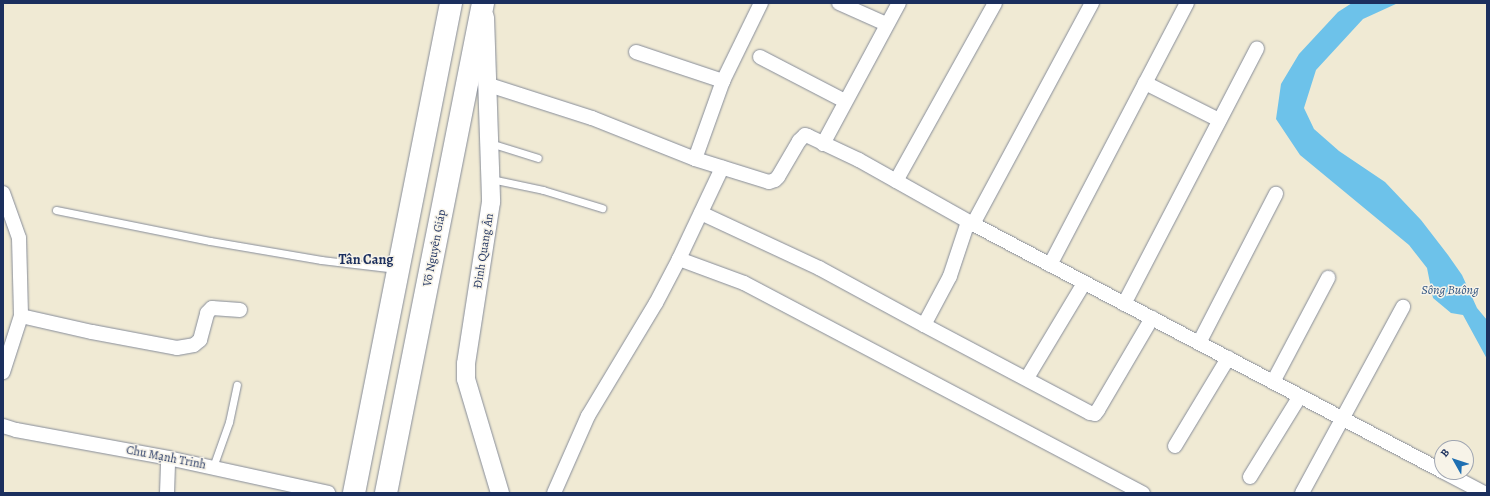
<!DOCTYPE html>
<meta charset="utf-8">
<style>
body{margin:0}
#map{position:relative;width:1490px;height:496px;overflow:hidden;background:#f0ead4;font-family:Alegreya,serif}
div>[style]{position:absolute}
.water>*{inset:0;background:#6dc2ea}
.roads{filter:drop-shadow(0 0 1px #868c99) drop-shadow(0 0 1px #868c99)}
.service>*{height:7px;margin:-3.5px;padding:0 3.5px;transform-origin:3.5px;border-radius:3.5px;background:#fff}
.minor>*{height:14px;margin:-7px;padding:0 7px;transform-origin:7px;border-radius:7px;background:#fff}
.tertiary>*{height:18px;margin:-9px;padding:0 9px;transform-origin:9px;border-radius:9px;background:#fff}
.trunk>*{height:22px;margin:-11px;padding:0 11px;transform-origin:11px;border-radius:11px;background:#fff}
span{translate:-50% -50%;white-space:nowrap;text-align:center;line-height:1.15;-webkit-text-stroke:3px #f7f3e8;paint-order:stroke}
.street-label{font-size:12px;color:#1b2f5e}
.water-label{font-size:13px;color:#305481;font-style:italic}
.quarter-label{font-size:14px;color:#1b2f5e;font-weight:700}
.frame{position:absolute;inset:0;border:4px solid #1b2f5e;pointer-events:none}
.north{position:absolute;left:1434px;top:440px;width:40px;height:40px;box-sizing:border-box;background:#f7f3e8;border:1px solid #9fa5b1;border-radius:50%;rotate:309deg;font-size:11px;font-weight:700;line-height:16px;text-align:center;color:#1b2f5e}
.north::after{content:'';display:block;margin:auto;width:14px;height:18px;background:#1f6fb2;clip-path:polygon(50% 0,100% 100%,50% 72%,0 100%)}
</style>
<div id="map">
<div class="water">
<div style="clip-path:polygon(1352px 3px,1398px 3px,1363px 19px,1316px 70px,1304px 108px,1314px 129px,1339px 151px,1385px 182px,1421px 220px,1448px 255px,1462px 275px,1477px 308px,1487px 320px,1487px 359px,1463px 315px,1451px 313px,1433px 298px,1427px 268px,1409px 245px,1300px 155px,1276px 119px,1281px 84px,1299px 54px,1338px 12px)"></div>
</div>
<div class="roads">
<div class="service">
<div style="left:490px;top:143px;width:50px;rotate:17.4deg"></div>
<div style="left:491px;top:179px;width:53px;rotate:11.9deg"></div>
<div style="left:543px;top:190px;width:62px;rotate:17deg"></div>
<div style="left:56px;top:210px;width:157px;rotate:11.4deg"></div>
<div style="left:210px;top:241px;width:113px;rotate:9.7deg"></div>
<div style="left:321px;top:260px;width:76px;rotate:6.8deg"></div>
<div style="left:213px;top:467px;width:48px;rotate:-70.4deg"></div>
<div style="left:229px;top:422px;width:38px;rotate:-78deg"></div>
</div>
<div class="minor">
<div style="left:839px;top:3px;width:51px;rotate:24.1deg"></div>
<div style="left:636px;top:52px;width:92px;rotate:18.4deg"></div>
<div style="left:760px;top:57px;width:96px;rotate:27.4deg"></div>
<div style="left:1145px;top:83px;width:83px;rotate:26.6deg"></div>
<div style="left:489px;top:85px;width:108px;rotate:17.8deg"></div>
<div style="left:592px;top:118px;width:111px;rotate:21.7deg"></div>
<div style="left:695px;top:159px;width:77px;rotate:17.3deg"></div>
<div style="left:769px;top:182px;width:6px;rotate:-18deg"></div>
<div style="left:775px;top:180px;width:4px;rotate:-45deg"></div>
<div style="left:778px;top:177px;width:42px;rotate:-59.7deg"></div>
<div style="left:799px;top:141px;width:8px;rotate:-45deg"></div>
<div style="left:805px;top:135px;width:3px;rotate:18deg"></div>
<div style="left:808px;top:136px;width:56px;rotate:25.2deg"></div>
<div style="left:859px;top:160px;width:131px;rotate:29.3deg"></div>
<div style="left:973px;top:224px;width:530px;rotate:27.77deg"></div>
<div style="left:823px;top:144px;width:160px;rotate:-61.7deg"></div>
<div style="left:695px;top:159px;width:83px;rotate:-70.3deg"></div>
<div style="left:723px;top:81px;width:87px;rotate:-64deg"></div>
<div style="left:896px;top:181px;width:204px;rotate:-60.9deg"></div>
<div style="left:3px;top:193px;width:48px;rotate:70.4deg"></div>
<div style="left:19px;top:238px;width:78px;rotate:88.5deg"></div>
<div style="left:21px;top:316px;width:59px;rotate:107.8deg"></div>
<div style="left:701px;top:213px;width:130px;rotate:25deg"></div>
<div style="left:819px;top:268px;width:119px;rotate:28.5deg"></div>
<div style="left:924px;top:325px;width:188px;rotate:27.9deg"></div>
<div style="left:1090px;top:413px;width:5px;rotate:11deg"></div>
<div style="left:1095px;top:414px;width:5px;rotate:-53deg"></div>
<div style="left:1098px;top:410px;width:107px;rotate:-59.6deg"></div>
<div style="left:973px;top:224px;width:251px;rotate:-61.7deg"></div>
<div style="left:679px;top:259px;width:69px;rotate:20.3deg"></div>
<div style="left:744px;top:283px;width:451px;rotate:27.8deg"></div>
<div style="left:1050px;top:265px;width:296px;rotate:-62.4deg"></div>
<div style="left:1124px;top:304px;width:288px;rotate:-62.5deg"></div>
<div style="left:21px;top:316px;width:73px;rotate:12.7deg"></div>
<div style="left:92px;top:332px;width:86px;rotate:10.7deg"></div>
<div style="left:177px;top:348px;width:17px;rotate:-10deg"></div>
<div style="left:194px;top:345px;width:8px;rotate:-40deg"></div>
<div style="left:200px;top:340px;width:28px;rotate:-75deg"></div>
<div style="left:207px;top:313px;width:7px;rotate:-45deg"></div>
<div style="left:212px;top:308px;width:28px;rotate:4deg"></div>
<div style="left:924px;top:325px;width:55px;rotate:-62deg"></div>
<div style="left:950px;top:276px;width:57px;rotate:-71.6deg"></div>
<div style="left:1199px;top:343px;width:168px;rotate:-62.7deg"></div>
<div style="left:1027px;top:378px;width:111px;rotate:-59deg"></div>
<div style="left:1273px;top:382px;width:118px;rotate:-62.1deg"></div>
<div style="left:3px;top:426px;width:14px;rotate:17deg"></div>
<div style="left:16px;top:430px;width:155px;rotate:10.4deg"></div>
<div style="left:168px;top:458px;width:164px;rotate:12.3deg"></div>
<div style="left:1175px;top:446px;width:103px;rotate:-58.9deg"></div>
<div style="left:1444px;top:472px;width:45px;rotate:27.7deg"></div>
<div style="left:1250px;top:477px;width:95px;rotate:-58.3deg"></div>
<div style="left:167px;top:493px;width:35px;rotate:-88deg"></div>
<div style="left:554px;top:493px;width:84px;rotate:-66.2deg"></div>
<div style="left:588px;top:416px;width:132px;rotate:-59deg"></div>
<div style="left:656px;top:303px;width:50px;rotate:-62.4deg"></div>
<div style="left:679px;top:259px;width:101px;rotate:-64.7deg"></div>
<div style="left:1302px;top:493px;width:212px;rotate:-61.5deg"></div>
</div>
<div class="tertiary">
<div style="left:485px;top:17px;width:185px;rotate:88.1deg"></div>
<div style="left:491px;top:202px;width:164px;rotate:98.8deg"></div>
<div style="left:466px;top:364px;width:15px;rotate:90deg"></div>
<div style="left:466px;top:379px;width:119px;rotate:73.4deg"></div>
</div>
<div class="trunk">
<div style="left:354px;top:493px;width:500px;rotate:-78.8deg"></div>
<div style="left:386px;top:493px;width:500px;rotate:-78.8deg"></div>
</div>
</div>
<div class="street-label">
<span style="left:435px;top:248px;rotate:-79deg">Võ Nguyên Giáp</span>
<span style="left:484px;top:251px;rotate:-81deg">Đinh Quang Ân</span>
<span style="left:166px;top:458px;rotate:11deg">Chu Mạnh Trinh</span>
</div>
<div class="water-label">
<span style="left:1450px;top:290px">Sông Buông</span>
</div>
<div class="quarter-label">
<span style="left:366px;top:260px">Tân Cang</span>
</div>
<div class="frame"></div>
<div class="north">B</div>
</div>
